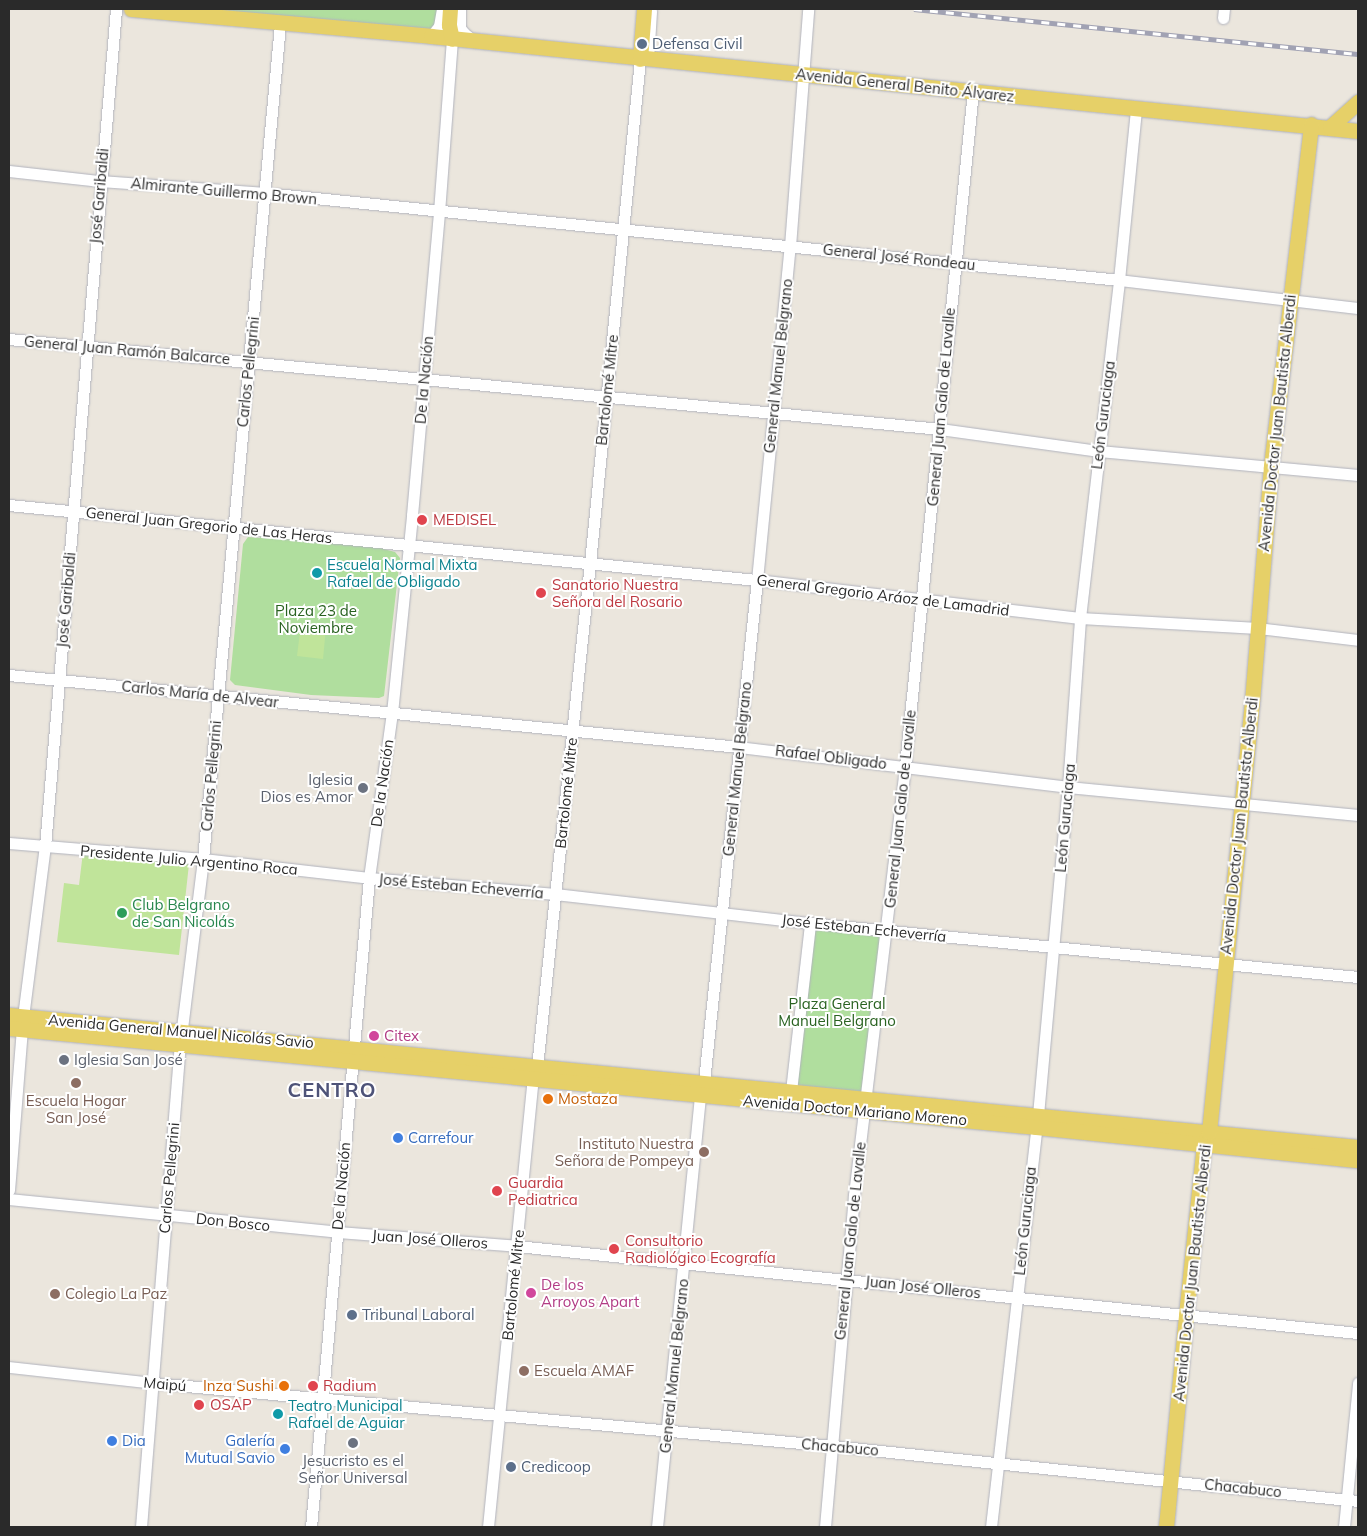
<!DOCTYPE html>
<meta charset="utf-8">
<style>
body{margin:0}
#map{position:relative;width:1367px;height:1536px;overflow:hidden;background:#ebe6dd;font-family:Mulish,sans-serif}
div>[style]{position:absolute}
.green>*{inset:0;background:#b0de9e}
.pitch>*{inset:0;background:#c0e49a}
.roads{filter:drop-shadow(0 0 1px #b1b3bd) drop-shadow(0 0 1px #b1b3bd)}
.minor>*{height:11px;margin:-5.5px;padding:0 5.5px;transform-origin:5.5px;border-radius:5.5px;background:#fff}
.major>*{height:15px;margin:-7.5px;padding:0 7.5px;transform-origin:7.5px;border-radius:7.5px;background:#e6d068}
.rail>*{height:4.5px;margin-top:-2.25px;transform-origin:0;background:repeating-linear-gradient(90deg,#fff 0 8px,#a1a2b3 0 16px);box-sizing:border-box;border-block:1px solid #a1a2b3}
.dots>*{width:14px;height:14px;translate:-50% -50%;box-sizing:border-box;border:2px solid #fff;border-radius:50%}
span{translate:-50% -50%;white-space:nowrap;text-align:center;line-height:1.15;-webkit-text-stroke:4px #fff;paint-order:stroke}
.service-label{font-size:15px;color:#4e5e75}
.left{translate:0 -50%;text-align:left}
.street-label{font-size:15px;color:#2a2a2a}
.health-label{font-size:15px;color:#be3a42}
.culture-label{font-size:15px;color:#0d838f}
.park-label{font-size:15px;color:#296220}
.worship-label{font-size:15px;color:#5b616d}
.right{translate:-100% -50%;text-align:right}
.leisure-label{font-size:15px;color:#27864d}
.hotel-label{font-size:15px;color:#b23c85}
.food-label{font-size:15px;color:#c56008}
.education-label{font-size:15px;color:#785e54}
.shop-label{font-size:15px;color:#366cbe}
.district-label{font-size:20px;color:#4e5378;font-weight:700;letter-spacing:1px}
.frame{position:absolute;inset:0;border:10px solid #2a2a2a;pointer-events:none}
</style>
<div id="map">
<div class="green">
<div style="clip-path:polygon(131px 9px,450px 9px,452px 39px)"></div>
<div style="clip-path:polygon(261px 536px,380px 548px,395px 552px,400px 558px,384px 696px,379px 698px,311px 695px,235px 685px,230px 680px,243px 544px,248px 537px,260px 538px)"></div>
<div style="clip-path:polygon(814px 929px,881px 937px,861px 1094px,794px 1086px)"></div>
</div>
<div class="pitch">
<div style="clip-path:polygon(301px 624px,326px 627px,323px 659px,297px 656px)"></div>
<div style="clip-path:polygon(83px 852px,189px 864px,179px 955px,57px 942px,64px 883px,79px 885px)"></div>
</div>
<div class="roads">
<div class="minor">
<div style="left:460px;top:9px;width:19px;rotate:90deg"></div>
<div style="left:460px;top:28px;width:6px;rotate:51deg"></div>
<div style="left:464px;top:33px;width:13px;rotate:39deg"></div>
<div style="left:1223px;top:18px;width:9px;rotate:-84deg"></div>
<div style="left:431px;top:36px;width:13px;rotate:-51deg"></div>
<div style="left:439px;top:26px;width:17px;rotate:-80deg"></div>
<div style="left:648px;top:59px;width:48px;rotate:-86.4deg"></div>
<div style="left:9px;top:171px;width:92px;rotate:6.3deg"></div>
<div style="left:100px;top:181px;width:166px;rotate:4.1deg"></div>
<div style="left:266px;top:193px;width:857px;rotate:5.82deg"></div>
<div style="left:1119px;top:280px;width:241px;rotate:6.7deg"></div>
<div style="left:9px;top:339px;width:935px;rotate:5.52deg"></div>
<div style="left:940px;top:429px;width:161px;rotate:7.9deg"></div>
<div style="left:1099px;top:451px;width:260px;rotate:5.3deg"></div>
<div style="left:9px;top:505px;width:752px;rotate:5.73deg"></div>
<div style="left:757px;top:580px;width:325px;rotate:6.7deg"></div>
<div style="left:1080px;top:618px;width:178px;rotate:3.2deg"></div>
<div style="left:1258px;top:628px;width:101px;rotate:6.8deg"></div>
<div style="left:9px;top:675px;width:734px;rotate:5.63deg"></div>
<div style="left:739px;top:747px;width:331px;rotate:6.9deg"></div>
<div style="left:1068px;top:787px;width:291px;rotate:5.5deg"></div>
<div style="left:9px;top:843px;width:195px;rotate:4.7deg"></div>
<div style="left:203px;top:859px;width:167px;rotate:6.5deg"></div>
<div style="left:369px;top:878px;width:187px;rotate:4.9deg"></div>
<div style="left:555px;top:894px;width:257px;rotate:6.5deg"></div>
<div style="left:810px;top:923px;width:551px;rotate:5.63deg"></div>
<div style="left:791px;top:1091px;width:169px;rotate:-83.5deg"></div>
<div style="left:9px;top:1190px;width:174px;rotate:-85.4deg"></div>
<div style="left:23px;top:1017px;width:172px;rotate:-82.7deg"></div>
<div style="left:45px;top:846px;width:840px;rotate:-85.15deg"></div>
<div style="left:9px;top:1199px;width:330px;rotate:5.7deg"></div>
<div style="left:337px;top:1232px;width:181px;rotate:4.4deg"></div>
<div style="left:517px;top:1246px;width:845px;rotate:5.91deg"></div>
<div style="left:9px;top:1367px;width:146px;rotate:6.3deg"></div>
<div style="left:154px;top:1383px;width:682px;rotate:5.3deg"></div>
<div style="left:833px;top:1446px;width:528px;rotate:5.98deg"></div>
<div style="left:141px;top:1527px;width:485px;rotate:-85.4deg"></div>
<div style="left:180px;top:1044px;width:186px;rotate:-82.9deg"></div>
<div style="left:203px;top:859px;width:839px;rotate:-84.73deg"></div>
<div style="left:311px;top:1527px;width:652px;rotate:-84.89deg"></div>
<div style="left:369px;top:878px;width:167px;rotate:-82.1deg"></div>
<div style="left:392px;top:713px;width:199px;rotate:-84.2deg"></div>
<div style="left:412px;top:515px;width:304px;rotate:-84.9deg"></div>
<div style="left:439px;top:212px;width:173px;rotate:-85.7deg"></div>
<div style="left:488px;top:1527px;width:450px;rotate:-84.3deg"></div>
<div style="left:533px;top:1079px;width:13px;rotate:-72deg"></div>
<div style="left:537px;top:1067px;width:507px;rotate:-84deg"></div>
<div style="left:590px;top:563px;width:506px;rotate:-84.33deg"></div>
<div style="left:657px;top:1527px;width:434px;rotate:-84.3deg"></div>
<div style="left:700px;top:1095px;width:15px;rotate:-74deg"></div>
<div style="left:704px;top:1081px;width:504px;rotate:-83.96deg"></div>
<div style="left:757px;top:580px;width:336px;rotate:-84.4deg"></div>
<div style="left:790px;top:246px;width:237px;rotate:-85.6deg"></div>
<div style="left:825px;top:1527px;width:333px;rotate:-85deg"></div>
<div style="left:854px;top:1195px;width:432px;rotate:-83.2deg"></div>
<div style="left:905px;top:766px;width:678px;rotate:-84.25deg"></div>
<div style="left:991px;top:1527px;width:415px;rotate:-83.5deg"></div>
<div style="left:1038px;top:1115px;width:329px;rotate:-84.8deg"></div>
<div style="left:1068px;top:787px;width:169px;rotate:-85.9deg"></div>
<div style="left:1080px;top:618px;width:340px;rotate:-83.4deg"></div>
<div style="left:1119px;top:280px;width:172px;rotate:-84.3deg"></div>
<div style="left:1344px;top:1527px;width:145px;rotate:-84.4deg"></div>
</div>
<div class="major">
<div style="left:131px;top:9px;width:301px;rotate:5.1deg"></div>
<div style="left:431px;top:36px;width:932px;rotate:5.85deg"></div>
<div style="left:450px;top:9px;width:16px;rotate:94deg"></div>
<div style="left:449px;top:25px;width:14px;rotate:78deg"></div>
<div style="left:640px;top:59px;width:50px;rotate:-85.4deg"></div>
<div style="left:1330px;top:127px;width:38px;rotate:-42deg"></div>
<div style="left:9px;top:1015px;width:1355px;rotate:5.59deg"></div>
<div style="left:9px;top:1028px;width:1032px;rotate:5.51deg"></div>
<div style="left:1036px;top:1127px;width:324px;rotate:5.9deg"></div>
<div style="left:1166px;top:1527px;width:213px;rotate:-84.6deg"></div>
<div style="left:1186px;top:1315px;width:172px;rotate:-84deg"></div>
<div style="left:1204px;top:1144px;width:13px;rotate:-67deg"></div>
<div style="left:1209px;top:1132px;width:432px;rotate:-84.3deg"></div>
<div style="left:1252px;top:702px;width:237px;rotate:-85.4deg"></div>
<div style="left:1271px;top:466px;width:344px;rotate:-83.3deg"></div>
</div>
</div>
<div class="rail">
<div style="left:914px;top:9px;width:446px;rotate:5.8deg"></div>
</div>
<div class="dots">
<div style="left:642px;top:44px;background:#5c6f8a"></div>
<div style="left:422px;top:520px;background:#e0444e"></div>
<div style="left:317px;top:573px;background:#0f9aa8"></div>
<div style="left:541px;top:593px;background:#e0444e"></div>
<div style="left:363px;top:788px;background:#6b7280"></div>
<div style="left:122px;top:913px;background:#2e9e5b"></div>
<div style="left:374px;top:1036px;background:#d1479c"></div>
<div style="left:64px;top:1060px;background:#6b7280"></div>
<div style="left:76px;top:1083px;background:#8d6e63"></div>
<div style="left:548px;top:1099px;background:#e8710a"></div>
<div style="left:398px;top:1138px;background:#3f7fe0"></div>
<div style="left:704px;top:1152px;background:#8d6e63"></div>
<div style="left:497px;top:1191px;background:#e0444e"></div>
<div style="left:614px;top:1249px;background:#e0444e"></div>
<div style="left:531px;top:1293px;background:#d1479c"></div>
<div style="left:55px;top:1294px;background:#8d6e63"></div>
<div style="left:352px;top:1315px;background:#5c6f8a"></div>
<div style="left:524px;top:1371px;background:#8d6e63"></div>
<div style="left:284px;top:1386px;background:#e8710a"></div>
<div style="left:313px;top:1386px;background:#e0444e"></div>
<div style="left:199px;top:1405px;background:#e0444e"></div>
<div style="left:278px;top:1414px;background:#0f9aa8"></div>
<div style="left:112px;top:1441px;background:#3f7fe0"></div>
<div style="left:353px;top:1443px;background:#6b7280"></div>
<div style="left:285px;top:1449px;background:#3f7fe0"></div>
<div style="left:511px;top:1467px;background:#5c6f8a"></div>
</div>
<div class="service-label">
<span class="left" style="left:652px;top:44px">Defensa Civil</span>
<span class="left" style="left:362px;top:1315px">Tribunal Laboral</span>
<span class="left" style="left:521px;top:1467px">Credicoop</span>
</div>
<div class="street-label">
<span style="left:905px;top:85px;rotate:6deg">Avenida General Benito Álvarez</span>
<span style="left:224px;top:191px;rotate:5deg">Almirante Guillermo Brown</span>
<span style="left:99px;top:196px;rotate:-85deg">José Garibaldi</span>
<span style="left:899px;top:257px;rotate:6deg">General José Rondeau</span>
<span style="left:127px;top:350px;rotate:5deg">General Juan Ramón Balcarce</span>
<span style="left:778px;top:366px;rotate:-84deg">General Manuel Belgrano</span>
<span style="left:248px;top:372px;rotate:-84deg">Carlos Pellegrini</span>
<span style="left:424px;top:380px;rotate:-85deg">De la Nación</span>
<span style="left:607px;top:390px;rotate:-84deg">Bartolomé Mitre</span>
<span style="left:941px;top:407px;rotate:-85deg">General Juan Galo de Lavalle</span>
<span style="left:1103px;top:415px;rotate:-83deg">León Guruciaga</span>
<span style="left:1277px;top:423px;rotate:-84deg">Avenida Doctor Juan Bautista Alberdi</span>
<span style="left:209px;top:525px;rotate:6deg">General Juan Gregorio de Las Heras</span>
<span style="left:883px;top:595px;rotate:7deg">General Gregorio Aráoz de Lamadrid</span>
<span style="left:66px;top:600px;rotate:-85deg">José Garibaldi</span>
<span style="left:200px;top:694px;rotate:6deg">Carlos María de Alvear</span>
<span style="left:831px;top:757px;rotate:7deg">Rafael Obligado</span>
<span style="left:737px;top:769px;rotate:-84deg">General Manuel Belgrano</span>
<span style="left:211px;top:776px;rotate:-85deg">Carlos Pellegrini</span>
<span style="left:382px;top:783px;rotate:-82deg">De la Nación</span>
<span style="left:566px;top:793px;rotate:-84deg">Bartolomé Mitre</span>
<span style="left:900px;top:809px;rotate:-84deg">General Juan Galo de Lavalle</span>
<span style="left:1065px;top:818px;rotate:-85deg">León Guruciaga</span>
<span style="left:1239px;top:826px;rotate:-84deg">Avenida Doctor Juan Bautista Alberdi</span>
<span style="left:189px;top:860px;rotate:5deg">Presidente Julio Argentino Roca</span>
<span style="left:461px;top:886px;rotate:5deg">José Esteban Echeverría</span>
<span style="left:864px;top:928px;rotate:6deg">José Esteban Echeverría</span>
<span style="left:181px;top:1031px;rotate:5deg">Avenida General Manuel Nicolás Savio</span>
<span style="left:855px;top:1110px;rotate:5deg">Avenida Doctor Mariano Moreno</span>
<span style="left:169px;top:1178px;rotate:-85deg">Carlos Pellegrini</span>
<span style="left:341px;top:1186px;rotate:-85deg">De la Nación</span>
<span style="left:1025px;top:1221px;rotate:-84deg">León Guruciaga</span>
<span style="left:233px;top:1222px;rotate:6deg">Don Bosco</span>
<span style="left:430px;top:1239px;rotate:4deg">Juan José Olleros</span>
<span style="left:850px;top:1241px;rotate:-84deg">General Juan Galo de Lavalle</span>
<span style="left:1192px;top:1273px;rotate:-84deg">Avenida Doctor Juan Bautista Alberdi</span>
<span style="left:513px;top:1285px;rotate:-84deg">Bartolomé Mitre</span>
<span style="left:923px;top:1287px;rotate:6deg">Juan José Olleros</span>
<span style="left:674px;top:1366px;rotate:-84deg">General Manuel Belgrano</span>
<span style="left:165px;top:1384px;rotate:5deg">Maipú</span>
<span style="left:840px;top:1447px;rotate:5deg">Chacabuco</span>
<span style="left:1243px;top:1488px;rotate:6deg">Chacabuco</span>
</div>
<div class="health-label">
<span class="left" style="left:433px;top:520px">MEDISEL</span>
<span class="left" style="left:552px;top:593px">Sanatorio Nuestra<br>Señora del Rosario</span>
<span class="left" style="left:508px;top:1191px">Guardia<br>Pediatrica</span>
<span class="left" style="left:625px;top:1249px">Consultorio<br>Radiológico Ecografía</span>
<span class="left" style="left:323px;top:1386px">Radium</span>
<span class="left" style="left:210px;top:1405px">OSAP</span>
</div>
<div class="culture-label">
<span class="left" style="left:327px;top:573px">Escuela Normal Mixta<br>Rafael de Obligado</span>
<span class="left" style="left:288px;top:1414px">Teatro Municipal<br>Rafael de Aguiar</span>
</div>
<div class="park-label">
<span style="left:316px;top:619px">Plaza 23 de<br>Noviembre</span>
<span style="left:837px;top:1012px">Plaza General<br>Manuel Belgrano</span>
</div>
<div class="worship-label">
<span class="right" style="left:353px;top:788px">Iglesia<br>Dios es Amor</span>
<span class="left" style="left:74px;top:1060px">Iglesia San José</span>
<span style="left:353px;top:1469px">Jesucristo es el<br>Señor Universal</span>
</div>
<div class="leisure-label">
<span class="left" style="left:132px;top:913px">Club Belgrano<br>de San Nicolás</span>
</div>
<div class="hotel-label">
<span class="left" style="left:384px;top:1036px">Citex</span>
<span class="left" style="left:541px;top:1293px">De los<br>Arroyos Apart</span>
</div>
<div class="food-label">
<span class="left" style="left:558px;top:1099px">Mostaza</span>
<span class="right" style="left:274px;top:1386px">Inza Sushi</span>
</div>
<div class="education-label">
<span style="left:76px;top:1109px">Escuela Hogar<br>San José</span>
<span class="right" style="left:694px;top:1152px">Instituto Nuestra<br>Señora de Pompeya</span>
<span class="left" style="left:65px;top:1294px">Colegio La Paz</span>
<span class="left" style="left:534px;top:1371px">Escuela AMAF</span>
</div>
<div class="shop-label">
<span class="left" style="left:408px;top:1138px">Carrefour</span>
<span class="right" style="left:275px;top:1449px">Galería<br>Mutual Savio</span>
<span class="left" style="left:122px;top:1441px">Dia</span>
</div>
<div class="district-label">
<span style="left:332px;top:1089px">CENTRO</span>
</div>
<div class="frame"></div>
</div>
